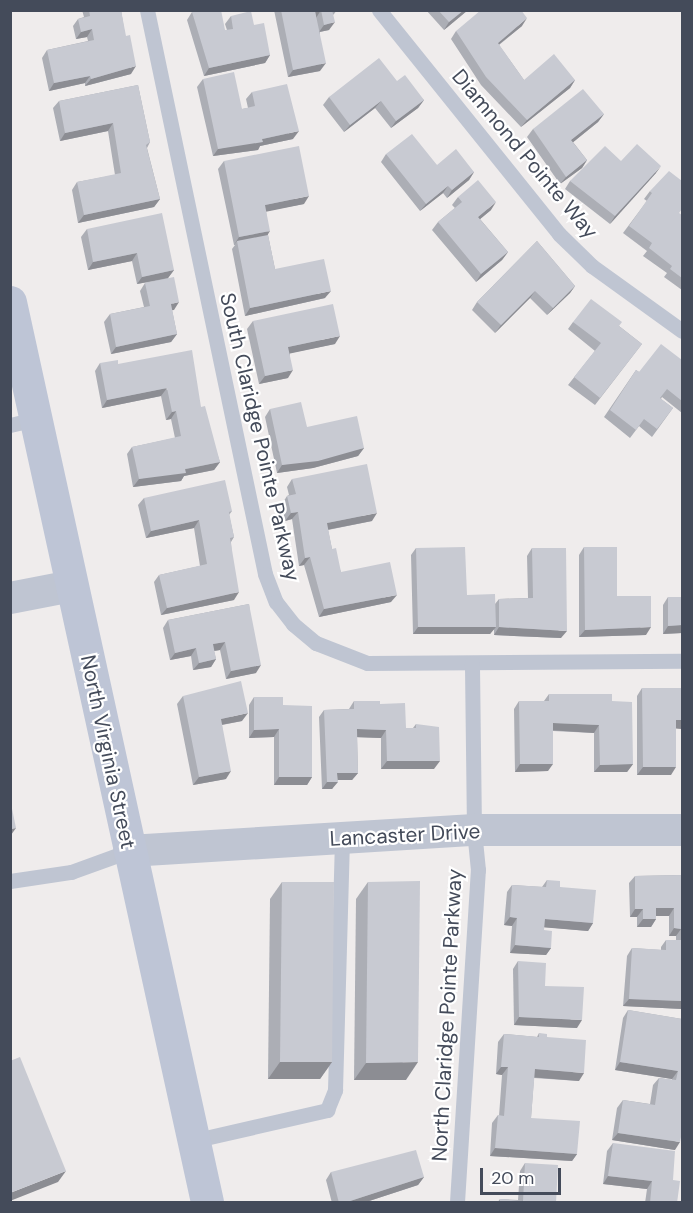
<!DOCTYPE html>
<style>
body{margin:0}
#map{position:relative;width:693px;height:1213px;overflow:hidden;background:#efecec;font-family:"DM Sans",sans-serif}
div>[style]{position:absolute}
.lane>*{height:15px;margin:-7.5px;padding:0 7.5px;transform-origin:7.5px;border-radius:7.5px;background:#bfc5d2}
.street>*{height:32px;margin:-16px;padding:0 16px;transform-origin:16px;border-radius:16px;background:#bfc5d2}
.secondary>*{height:33px;margin:-16.5px;padding:0 16.5px;transform-origin:16.5px;border-radius:16.5px;background:#bec5d6}
.wall>*{inset:0;background:#acaeb5}
.shaded-wall>*{inset:0;background:#8c8d93}
.building>*{inset:0;background:#c8cad2}
span{translate:-50% -50%;white-space:nowrap;text-align:center;line-height:1.15;-webkit-text-stroke:4.5px #fff;paint-order:stroke}
.street-label{font-size:21px;color:#444b5a}
.frame{position:absolute;inset:0;border:12px solid #444b5a;pointer-events:none}
.scale{position:absolute;left:480px;top:1168px;width:81px;height:27px;box-sizing:border-box;border:3px solid #444b5a;border-top:0;padding-left:8px;font-size:18px;line-height:21px;white-space:nowrap;color:#444b5a;-webkit-text-stroke:4px #fff;paint-order:stroke}
</style>
<div id="map">
<div class="lane">
<div style="left:147px;top:10px;width:576px;rotate:78.18deg"></div>
<div style="left:265px;top:574px;width:30px;rotate:69deg"></div>
<div style="left:276px;top:602px;width:28px;rotate:52deg"></div>
<div style="left:293px;top:624px;width:30px;rotate:40deg"></div>
<div style="left:316px;top:643px;width:55px;rotate:21.4deg"></div>
<div style="left:367px;top:663px;width:315px;rotate:-0.4deg"></div>
<div style="left:379px;top:10px;width:287px;rotate:51.2deg"></div>
<div style="left:559px;top:234px;width:46px;rotate:44.1deg"></div>
<div style="left:592px;top:266px;width:111px;rotate:35.8deg"></div>
<div style="left:10px;top:425px;width:27px;rotate:-13deg"></div>
<div style="left:10px;top:881px;width:62px;rotate:-8.4deg"></div>
<div style="left:71px;top:872px;width:62px;rotate:-19.9deg"></div>
<div style="left:192px;top:1141px;width:139px;rotate:-12.9deg"></div>
<div style="left:327px;top:1110px;width:22px;rotate:-68deg"></div>
<div style="left:335px;top:1090px;width:252px;rotate:-88.4deg"></div>
<div style="left:457px;top:1202px;width:333px;rotate:-86.4deg"></div>
<div style="left:478px;top:870px;width:40px;rotate:-95.7deg"></div>
<div style="left:474px;top:830px;width:167px;rotate:-90.7deg"></div>
</div>
<div class="street">
<div style="left:10px;top:598px;width:63px;rotate:-11deg"></div>
<div style="left:129px;top:851px;width:346px;rotate:-3.5deg"></div>
<div style="left:474px;top:830px;width:208px"></div>
</div>
<div class="secondary">
<div style="left:10px;top:302px;width:921px;rotate:77.65deg"></div>
</div>
<div class="wall">
<div style="clip-path:polygon(82px 10px,121px 10px,131px 74px,85px 86px,85px 83px,49px 91px,42px 58px,47px 50px,88px 41px,87px 37px,76px 39px,73px 26px,78px 19px,84px 17px)"></div>
<div style="clip-path:polygon(274px 10px,337px 10px,334px 14px,333px 15px,329px 30px,320px 32px,320px 71px,288px 77px)"></div>
<div style="clip-path:polygon(426px 10px,468px 10px,444px 30px)"></div>
<div style="clip-path:polygon(192px 12px,225px 30px,227px 30px,225px 24px,231px 16px,254px 25px,270px 55px,265px 63px,204px 76px,187px 20px)"></div>
<div style="clip-path:polygon(522px 26px,499px 45px,524px 80px,575px 80px,570px 88px,521px 127px,481px 85px,451px 39px,456px 31px)"></div>
<div style="clip-path:polygon(203px 79px,242px 109px,248px 108px,246px 99px,252px 92px,293px 139px,260px 146px,258px 150px,213px 156px,197px 87px)"></div>
<div style="clip-path:polygon(397px 81px,424px 100px,418px 108px,391px 128px,375px 108px,344px 132px,323px 105px,329px 97px)"></div>
<div style="clip-path:polygon(138px 85px,150px 142px,147px 148px,160px 199px,154px 207px,78px 223px,72px 190px,77px 182px,115px 175px,108px 131px,60px 141px,53px 108px,59px 101px)"></div>
<div style="clip-path:polygon(604px 114px,598px 122px,573px 142px,587px 160px,582px 168px,560px 184px,527px 137px,533px 129px)"></div>
<div style="clip-path:polygon(386px 154px,437px 165px,474px 172px,469px 180px,447px 198px,443px 193px,420px 211px,381px 162px)"></div>
<div style="clip-path:polygon(224px 161px,304px 204px,266px 211px,268px 235px,275px 269px,325px 298px,245px 316px,232px 249px,235px 245px,234px 245px,218px 169px)"></div>
<div style="clip-path:polygon(621px 161px,656px 173px,610px 224px,565px 189px,570px 181px)"></div>
<div style="clip-path:polygon(650px 191px,679px 213px,681px 237px,682px 238px,682px 290px,664px 277px,667px 273px,643px 256px,647px 251px,623px 233px,647px 201px,644px 199px)"></div>
<div style="clip-path:polygon(458px 197px,491px 210px,480px 219px,508px 252px,502px 260px,476px 282px,432px 230px,438px 222px,455px 208px,452px 205px)"></div>
<div style="clip-path:polygon(87px 229px,174px 270px,168px 278px,174px 310px,172px 310px,177px 334px,171px 342px,111px 354px,104px 322px,110px 314px,144px 307px,140px 291px,145px 283px,160px 280px,137px 284px,132px 261px,88px 270px,81px 237px)"></div>
<div style="clip-path:polygon(537px 241px,575px 286px,570px 293px,547px 315px,530px 298px,495px 333px,472px 310px,477px 302px)"></div>
<div style="clip-path:polygon(253px 321px,335px 344px,290px 353px,288px 378px,259px 384px,247px 329px)"></div>
<div style="clip-path:polygon(573px 322px,619px 326px,642px 344px,595px 405px,568px 385px,595px 351px,568px 329px)"></div>
<div style="clip-path:polygon(682px 360px,682px 413px,662px 397px,661px 399px,673px 408px,652px 437px,639px 426px,630px 438px,604px 417px,636px 370px,639px 372px)"></div>
<div style="clip-path:polygon(100px 363px,118px 364px,201px 407px,220px 462px,214px 470px,184px 476px,181px 481px,133px 487px,127px 454px,132px 447px,175px 438px,171px 419px,166px 420px,161px 396px,102px 408px,95px 371px)"></div>
<div style="clip-path:polygon(270px 409px,307px 427px,364px 448px,358px 456px,313px 468px,277px 473px,265px 417px)"></div>
<div style="clip-path:polygon(292px 479px,372px 521px,328px 530px,332px 549px,341px 572px,391px 602px,319px 617px,304px 565px,299px 566px,292px 519px,285px 521px,282px 504px,287px 496px,289px 495px,287px 487px)"></div>
<div style="clip-path:polygon(144px 498px,232px 511px,229px 515px,234px 537px,231px 542px,234px 600px,161px 615px,154px 582px,159px 575px,200px 566px,194px 528px,146px 538px,138px 505px)"></div>
<div style="clip-path:polygon(584px 547px,617px 596px,646px 635px,579px 637px,579px 555px)"></div>
<div style="clip-path:polygon(416px 548px,467px 595px,495px 604px,499px 599px,528px 598px,527px 556px,532px 548px,561px 638px,494px 635px,494px 629px,490px 634px,413px 634px,411px 555px)"></div>
<div style="clip-path:polygon(668px 597px,682px 597px,682px 633px,663px 634px,663px 605px)"></div>
<div style="clip-path:polygon(249px 604px,256px 673px,226px 679px,220px 650px,214px 651px,216px 659px,211px 667px,193px 670px,191px 656px,170px 660px,163px 628px,168px 620px)"></div>
<div style="clip-path:polygon(642px 688px,682px 729px,676px 728px,671px 775px,637px 775px,637px 696px)"></div>
<div style="clip-path:polygon(549px 694px,612px 701px,633px 764px,627px 772px,594px 772px,594px 733px,553px 731px,548px 771px,515px 772px,514px 709px,519px 701px,544px 701px)"></div>
<div style="clip-path:polygon(183px 696px,242px 721px,222px 725px,226px 779px,193px 785px,177px 704px)"></div>
<div style="clip-path:polygon(254px 697px,283px 705px,312px 777px,307px 785px,274px 785px,274px 737px,249px 738px,249px 705px)"></div>
<div style="clip-path:polygon(354px 701px,380px 704px,406px 728px,413px 728px,416px 724px,434px 769px,381px 769px,381px 738px,357px 737px,358px 773px,352px 780px,338px 780px,332px 789px,322px 789px,319px 717px,324px 710px,349px 709px)"></div>
<div style="clip-path:polygon(682px 875px,682px 1009px,623px 1006px,627px 956px,632px 948px,661px 950px,661px 947px,666px 940px,676px 940px,676px 936px,669px 936px,669px 916px,656px 916px,656px 919px,651px 927px,637px 927px,637px 917px,630px 917px,629px 883px,635px 876px)"></div>
<div style="clip-path:polygon(547px 880px,560px 887px,593px 923px,588px 931px,544px 927px,544px 930px,551px 948px,546px 955px,510px 953px,512px 926px,504px 925px,507px 892px,512px 885px,542px 887px)"></div>
<div style="clip-path:polygon(282px 882px,332px 1062px,320px 1079px,268px 1079px,270px 899px)"></div>
<div style="clip-path:polygon(368px 882px,406px 1080px,354px 1080px,356px 899px)"></div>
<div style="clip-path:polygon(518px 961px,545px 986px,577px 1028px,514px 1025px,513px 969px)"></div>
<div style="clip-path:polygon(628px 1010px,682px 1019px,675px 1150px,612px 1140px,617px 1108px,623px 1100px,650px 1104px,653px 1085px,659px 1078px,672px 1080px,672px 1079px,615px 1070px,623px 1018px)"></div>
<div style="clip-path:polygon(539px 1033px,547px 1037px,579px 1081px,534px 1078px,531px 1118px,577px 1154px,572px 1161px,490px 1156px,492px 1123px,498px 1115px,499px 1116px,502px 1075px,496px 1074px,498px 1042px,504px 1034px,537px 1037px)"></div>
<div style="clip-path:polygon(613px 1143px,673px 1180px,677px 1203px,645px 1203px,647px 1189px,603px 1184px,607px 1151px)"></div>
<div style="clip-path:polygon(525px 1163px,556px 1203px,497px 1203px,500px 1199px,518px 1200px,520px 1171px)"></div>
<div style="clip-path:polygon(331px 1172px,424px 1177px,418px 1185px,363px 1203px,332px 1203px,326px 1180px)"></div>
</div>
<div class="shaded-wall">
<div style="clip-path:polygon(321px 10px,316px 18px,315px 11px)"></div>
<div style="clip-path:polygon(464px 10px,468px 10px,444px 30px,449px 22px)"></div>
<div style="clip-path:polygon(527px 18px,522px 26px,492px 50px,498px 43px)"></div>
<div style="clip-path:polygon(335px 22px,329px 30px,319px 32px,324px 25px)"></div>
<div style="clip-path:polygon(92px 29px,87px 37px,76px 39px,81px 32px)"></div>
<div style="clip-path:polygon(270px 55px,265px 63px,204px 76px,209px 68px)"></div>
<div style="clip-path:polygon(326px 63px,320px 71px,288px 77px,293px 70px)"></div>
<div style="clip-path:polygon(136px 66px,131px 74px,85px 86px,91px 79px)"></div>
<div style="clip-path:polygon(90px 76px,85px 83px,49px 91px,54px 83px)"></div>
<div style="clip-path:polygon(575px 80px,570px 88px,521px 127px,527px 120px)"></div>
<div style="clip-path:polygon(424px 100px,418px 108px,391px 128px,396px 121px)"></div>
<div style="clip-path:polygon(381px 101px,375px 108px,344px 132px,350px 125px)"></div>
<div style="clip-path:polygon(604px 114px,598px 122px,566px 148px,571px 140px)"></div>
<div style="clip-path:polygon(113px 123px,108px 131px,60px 141px,65px 133px)"></div>
<div style="clip-path:polygon(299px 131px,293px 139px,260px 146px,258px 150px,213px 156px,218px 149px)"></div>
<div style="clip-path:polygon(587px 160px,582px 168px,560px 184px,566px 177px)"></div>
<div style="clip-path:polygon(661px 166px,656px 173px,610px 224px,615px 216px)"></div>
<div style="clip-path:polygon(474px 172px,469px 180px,447px 198px,452px 190px)"></div>
<div style="clip-path:polygon(448px 186px,443px 193px,420px 211px,426px 204px)"></div>
<div style="clip-path:polygon(309px 196px,304px 204px,260px 213px,265px 205px)"></div>
<div style="clip-path:polygon(160px 199px,154px 207px,78px 223px,84px 215px)"></div>
<div style="clip-path:polygon(496px 202px,491px 210px,473px 225px,478px 217px)"></div>
<div style="clip-path:polygon(270px 231px,265px 239px,237px 241px,234px 245px,239px 237px)"></div>
<div style="clip-path:polygon(508px 252px,502px 260px,476px 282px,481px 274px)"></div>
<div style="clip-path:polygon(137px 253px,132px 261px,88px 270px,93px 262px)"></div>
<div style="clip-path:polygon(174px 270px,168px 278px,137px 284px,142px 277px)"></div>
<div style="clip-path:polygon(575px 286px,570px 293px,547px 315px,553px 308px)"></div>
<div style="clip-path:polygon(331px 291px,325px 298px,245px 316px,250px 308px)"></div>
<div style="clip-path:polygon(535px 291px,530px 298px,495px 333px,501px 325px)"></div>
<div style="clip-path:polygon(179px 302px,174px 310px,165px 311px,171px 304px)"></div>
<div style="clip-path:polygon(177px 334px,171px 342px,111px 354px,116px 347px)"></div>
<div style="clip-path:polygon(340px 336px,335px 344px,283px 355px,288px 347px)"></div>
<div style="clip-path:polygon(293px 370px,288px 378px,259px 384px,265px 376px)"></div>
<div style="clip-path:polygon(167px 388px,161px 396px,102px 408px,107px 400px)"></div>
<div style="clip-path:polygon(176px 411px,171px 419px,166px 420px,172px 412px)"></div>
<div style="clip-path:polygon(364px 448px,358px 456px,313px 468px,277px 473px,282px 465px)"></div>
<div style="clip-path:polygon(220px 462px,214px 470px,184px 476px,181px 481px,133px 487px,139px 479px)"></div>
<div style="clip-path:polygon(298px 512px,292px 519px,285px 521px,291px 513px)"></div>
<div style="clip-path:polygon(377px 513px,372px 521px,321px 531px,327px 523px)"></div>
<div style="clip-path:polygon(199px 520px,194px 528px,146px 538px,151px 531px)"></div>
<div style="clip-path:polygon(310px 557px,304px 565px,299px 566px,305px 558px)"></div>
<div style="clip-path:polygon(239px 592px,234px 600px,161px 615px,167px 608px)"></div>
<div style="clip-path:polygon(397px 595px,391px 602px,319px 617px,324px 609px)"></div>
<div style="clip-path:polygon(682px 625px,682px 633px,663px 634px,668px 626px)"></div>
<div style="clip-path:polygon(418px 627px,496px 627px,490px 634px,413px 634px)"></div>
<div style="clip-path:polygon(499px 627px,567px 631px,561px 638px,494px 635px)"></div>
<div style="clip-path:polygon(651px 627px,646px 635px,579px 637px,585px 630px)"></div>
<div style="clip-path:polygon(225px 642px,220px 650px,207px 652px,213px 644px)"></div>
<div style="clip-path:polygon(196px 648px,191px 656px,170px 660px,175px 653px)"></div>
<div style="clip-path:polygon(216px 659px,211px 667px,193px 670px,199px 663px)"></div>
<div style="clip-path:polygon(261px 665px,256px 673px,226px 679px,231px 671px)"></div>
<div style="clip-path:polygon(248px 713px,242px 721px,215px 726px,221px 719px)"></div>
<div style="clip-path:polygon(676px 720px,682px 720px,682px 729px,670px 728px)"></div>
<div style="clip-path:polygon(553px 723px,599px 725px,594px 733px,548px 730px)"></div>
<div style="clip-path:polygon(279px 729px,274px 737px,249px 738px,254px 730px)"></div>
<div style="clip-path:polygon(357px 729px,386px 730px,381px 738px,352px 737px)"></div>
<div style="clip-path:polygon(387px 761px,440px 761px,434px 769px,381px 769px)"></div>
<div style="clip-path:polygon(520px 764px,553px 764px,548px 771px,515px 772px)"></div>
<div style="clip-path:polygon(633px 764px,627px 772px,594px 772px,600px 765px)"></div>
<div style="clip-path:polygon(643px 767px,676px 767px,671px 775px,637px 775px)"></div>
<div style="clip-path:polygon(231px 771px,226px 779px,193px 785px,199px 777px)"></div>
<div style="clip-path:polygon(337px 773px,358px 773px,352px 780px,332px 780px)"></div>
<div style="clip-path:polygon(279px 777px,312px 777px,307px 785px,274px 785px)"></div>
<div style="clip-path:polygon(327px 782px,338px 782px,332px 789px,322px 789px)"></div>
<div style="clip-path:polygon(16px 828px,11px 835px,10px 836px,10px 829px)"></div>
<div style="clip-path:polygon(656px 908px,674px 908px,669px 916px,651px 916px)"></div>
<div style="clip-path:polygon(635px 909px,643px 909px,637px 917px,630px 917px)"></div>
<div style="clip-path:polygon(510px 917px,517px 918px,512px 926px,504px 925px)"></div>
<div style="clip-path:polygon(545px 919px,593px 923px,588px 931px,540px 927px)"></div>
<div style="clip-path:polygon(643px 919px,656px 919px,651px 927px,637px 927px)"></div>
<div style="clip-path:polygon(674px 928px,681px 929px,676px 936px,669px 936px)"></div>
<div style="clip-path:polygon(515px 945px,551px 948px,546px 955px,510px 953px)"></div>
<div style="clip-path:polygon(629px 999px,682px 1001px,682px 1009px,623px 1006px)"></div>
<div style="clip-path:polygon(519px 1017px,582px 1020px,577px 1028px,514px 1025px)"></div>
<div style="clip-path:polygon(280px 1062px,332px 1062px,320px 1079px,268px 1079px)"></div>
<div style="clip-path:polygon(418px 1062px,406px 1080px,354px 1080px,366px 1063px)"></div>
<div style="clip-path:polygon(620px 1062px,678px 1071px,672px 1079px,615px 1070px)"></div>
<div style="clip-path:polygon(501px 1067px,508px 1067px,502px 1075px,496px 1074px)"></div>
<div style="clip-path:polygon(535px 1069px,584px 1073px,579px 1081px,529px 1077px)"></div>
<div style="clip-path:polygon(618px 1133px,680px 1142px,675px 1150px,612px 1140px)"></div>
<div style="clip-path:polygon(495px 1148px,577px 1154px,572px 1161px,490px 1156px)"></div>
<div style="clip-path:polygon(66px 1171px,58px 1182px,10px 1201px,10px 1193px)"></div>
<div style="clip-path:polygon(608px 1176px,652px 1181px,647px 1189px,603px 1184px)"></div>
<div style="clip-path:polygon(424px 1177px,418px 1185px,363px 1203px,344px 1203px)"></div>
</div>
<div class="building">
<div style="clip-path:polygon(89px 10px,121px 10px,126px 36px,130px 35px,136px 66px,91px 79px,90px 76px,54px 83px,47px 50px,94px 40px,92px 29px,81px 32px,78px 19px,90px 16px)"></div>
<div style="clip-path:polygon(201px 10px,221px 10px,225px 30px,233px 29px,231px 16px,251px 11px,254px 25px,264px 23px,270px 55px,209px 68px,192px 12px)"></div>
<div style="clip-path:polygon(281px 10px,320px 10px,315px 11px,326px 63px,293px 70px)"></div>
<div style="clip-path:polygon(321px 10px,332px 10px,335px 22px,324px 25px)"></div>
<div style="clip-path:polygon(438px 10px,464px 10px,449px 22px)"></div>
<div style="clip-path:polygon(481px 10px,521px 10px,527px 18px,498px 43px,524px 80px,554px 54px,575px 80px,527px 120px,486px 77px,456px 31px)"></div>
<div style="clip-path:polygon(379px 58px,397px 81px,405px 75px,424px 100px,396px 121px,381px 101px,350px 125px,329px 97px)"></div>
<div style="clip-path:polygon(234px 72px,242px 109px,255px 106px,252px 92px,287px 84px,299px 131px,262px 139px,263px 142px,218px 149px,203px 79px)"></div>
<div style="clip-path:polygon(138px 85px,150px 142px,146px 145px,160px 199px,84px 215px,77px 182px,121px 173px,113px 123px,65px 133px,59px 101px)"></div>
<div style="clip-path:polygon(583px 89px,604px 114px,571px 140px,587px 160px,566px 177px,533px 129px)"></div>
<div style="clip-path:polygon(412px 134px,437px 165px,456px 149px,474px 172px,452px 190px,448px 186px,426px 204px,386px 154px)"></div>
<div style="clip-path:polygon(637px 144px,661px 166px,615px 216px,570px 181px,605px 146px,621px 161px)"></div>
<div style="clip-path:polygon(299px 146px,309px 196px,265px 205px,270px 231px,239px 237px,224px 161px)"></div>
<div style="clip-path:polygon(669px 171px,682px 181px,682px 209px,679px 213px,682px 215px,682px 234px,681px 237px,682px 238px,682px 278px,670px 269px,672px 266px,649px 248px,652px 243px,629px 226px,652px 193px,650px 191px)"></div>
<div style="clip-path:polygon(478px 180px,496px 202px,478px 217px,508px 252px,481px 274px,438px 222px,462px 202px,458px 197px)"></div>
<div style="clip-path:polygon(162px 213px,174px 270px,142px 277px,137px 253px,93px 262px,87px 229px)"></div>
<div style="clip-path:polygon(268px 235px,275px 269px,324px 259px,331px 291px,250px 308px,237px 241px)"></div>
<div style="clip-path:polygon(537px 241px,575px 286px,553px 308px,535px 291px,501px 325px,477px 302px)"></div>
<div style="clip-path:polygon(174px 277px,179px 302px,171px 304px,177px 334px,116px 347px,110px 314px,150px 306px,145px 283px)"></div>
<div style="clip-path:polygon(591px 299px,622px 322px,619px 326px,642px 344px,600px 398px,574px 377px,601px 343px,573px 322px)"></div>
<div style="clip-path:polygon(333px 304px,340px 336px,288px 347px,293px 370px,265px 376px,253px 321px)"></div>
<div style="clip-path:polygon(661px 344px,682px 360px,682px 401px,667px 389px,660px 398px,673px 408px,657px 429px,644px 419px,636px 430px,610px 410px,636px 370px,639px 372px)"></div>
<div style="clip-path:polygon(192px 350px,201px 407px,205px 406px,220px 462px,185px 469px,186px 473px,139px 479px,132px 447px,181px 436px,176px 411px,172px 412px,167px 388px,107px 400px,100px 363px,118px 360px,118px 364px)"></div>
<div style="clip-path:polygon(301px 402px,307px 427px,357px 416px,364px 448px,318px 461px,282px 465px,270px 409px)"></div>
<div style="clip-path:polygon(367px 464px,377px 513px,327px 523px,332px 549px,336px 548px,341px 572px,390px 562px,397px 595px,324px 609px,310px 557px,305px 558px,298px 512px,291px 513px,287px 496px,296px 494px,292px 479px)"></div>
<div style="clip-path:polygon(225px 480px,232px 511px,229px 512px,234px 537px,230px 538px,239px 592px,167px 608px,159px 575px,207px 564px,199px 520px,151px 531px,144px 498px)"></div>
<div style="clip-path:polygon(465px 547px,467px 595px,495px 594px,496px 627px,418px 627px,416px 548px)"></div>
<div style="clip-path:polygon(584px 547px,617px 547px,617px 596px,651px 596px,651px 627px,585px 630px)"></div>
<div style="clip-path:polygon(532px 548px,566px 548px,567px 631px,499px 627px,499px 599px,533px 598px)"></div>
<div style="clip-path:polygon(668px 597px,682px 597px,682px 625px,668px 626px)"></div>
<div style="clip-path:polygon(249px 604px,261px 665px,231px 671px,225px 642px,213px 644px,216px 659px,199px 663px,196px 648px,175px 653px,168px 620px)"></div>
<div style="clip-path:polygon(241px 681px,248px 713px,221px 719px,231px 771px,199px 777px,183px 696px)"></div>
<div style="clip-path:polygon(642px 688px,682px 688px,682px 720px,676px 720px,676px 767px,643px 767px)"></div>
<div style="clip-path:polygon(549px 694px,612px 694px,612px 701px,632px 702px,633px 764px,600px 765px,599px 725px,553px 723px,553px 764px,520px 764px,519px 701px,549px 701px)"></div>
<div style="clip-path:polygon(254px 697px,283px 697px,283px 705px,312px 706px,312px 777px,279px 777px,279px 729px,254px 730px)"></div>
<div style="clip-path:polygon(354px 701px,380px 701px,380px 704px,405px 703px,406px 728px,416px 728px,416px 724px,439px 727px,440px 761px,387px 761px,386px 730px,357px 729px,358px 773px,337px 773px,338px 782px,327px 782px,324px 710px,354px 709px)"></div>
<div style="clip-path:polygon(10px 799px,16px 828px,10px 829px)"></div>
<div style="clip-path:polygon(682px 875px,682px 1001px,629px 999px,632px 948px,666px 950px,666px 940px,681px 940px,681px 929px,674px 928px,674px 908px,656px 908px,656px 919px,643px 919px,643px 909px,635px 909px,635px 876px)"></div>
<div style="clip-path:polygon(547px 880px,560px 881px,560px 887px,596px 890px,593px 923px,545px 919px,544px 930px,552px 931px,551px 948px,515px 945px,517px 918px,510px 917px,512px 885px,546px 887px)"></div>
<div style="clip-path:polygon(420px 881px,418px 1062px,366px 1063px,368px 882px)"></div>
<div style="clip-path:polygon(282px 882px,334px 882px,332px 1062px,280px 1062px)"></div>
<div style="clip-path:polygon(518px 961px,546px 963px,545px 986px,584px 987px,582px 1020px,519px 1017px)"></div>
<div style="clip-path:polygon(628px 1010px,682px 1019px,682px 1132px,680px 1142px,618px 1133px,623px 1100px,655px 1105px,659px 1078px,676px 1080px,678px 1071px,620px 1062px)"></div>
<div style="clip-path:polygon(539px 1033px,547px 1034px,547px 1037px,586px 1040px,584px 1073px,535px 1069px,531px 1118px,580px 1121px,577px 1154px,495px 1148px,498px 1115px,504px 1116px,508px 1067px,501px 1067px,504px 1034px,539px 1037px)"></div>
<div style="clip-path:polygon(20px 1057px,66px 1171px,10px 1193px,10px 1061px)"></div>
<div style="clip-path:polygon(613px 1143px,675px 1151px,673px 1180px,680px 1181px,677px 1203px,650px 1203px,652px 1181px,608px 1176px)"></div>
<div style="clip-path:polygon(416px 1150px,424px 1177px,344px 1203px,339px 1203px,331px 1172px)"></div>
<div style="clip-path:polygon(525px 1163px,558px 1165px,556px 1203px,500px 1203px,500px 1199px,523px 1201px)"></div>
</div>
<div class="street-label">
<span style="left:525px;top:154px;rotate:50deg">Diamnond Pointe Way</span>
<span style="left:260px;top:437px;rotate:77deg">South Claridge Pointe Parkway</span>
<span style="left:108px;top:752px;rotate:78deg">North Virginia Street</span>
<span style="left:405px;top:835px;rotate:-3deg">Lancaster Drive</span>
<span style="left:447px;top:1015px;rotate:-87deg">North Claridge Pointe Parkway</span>
</div>
<div class="frame"></div>
<div class="scale">20 m</div>
</div>
